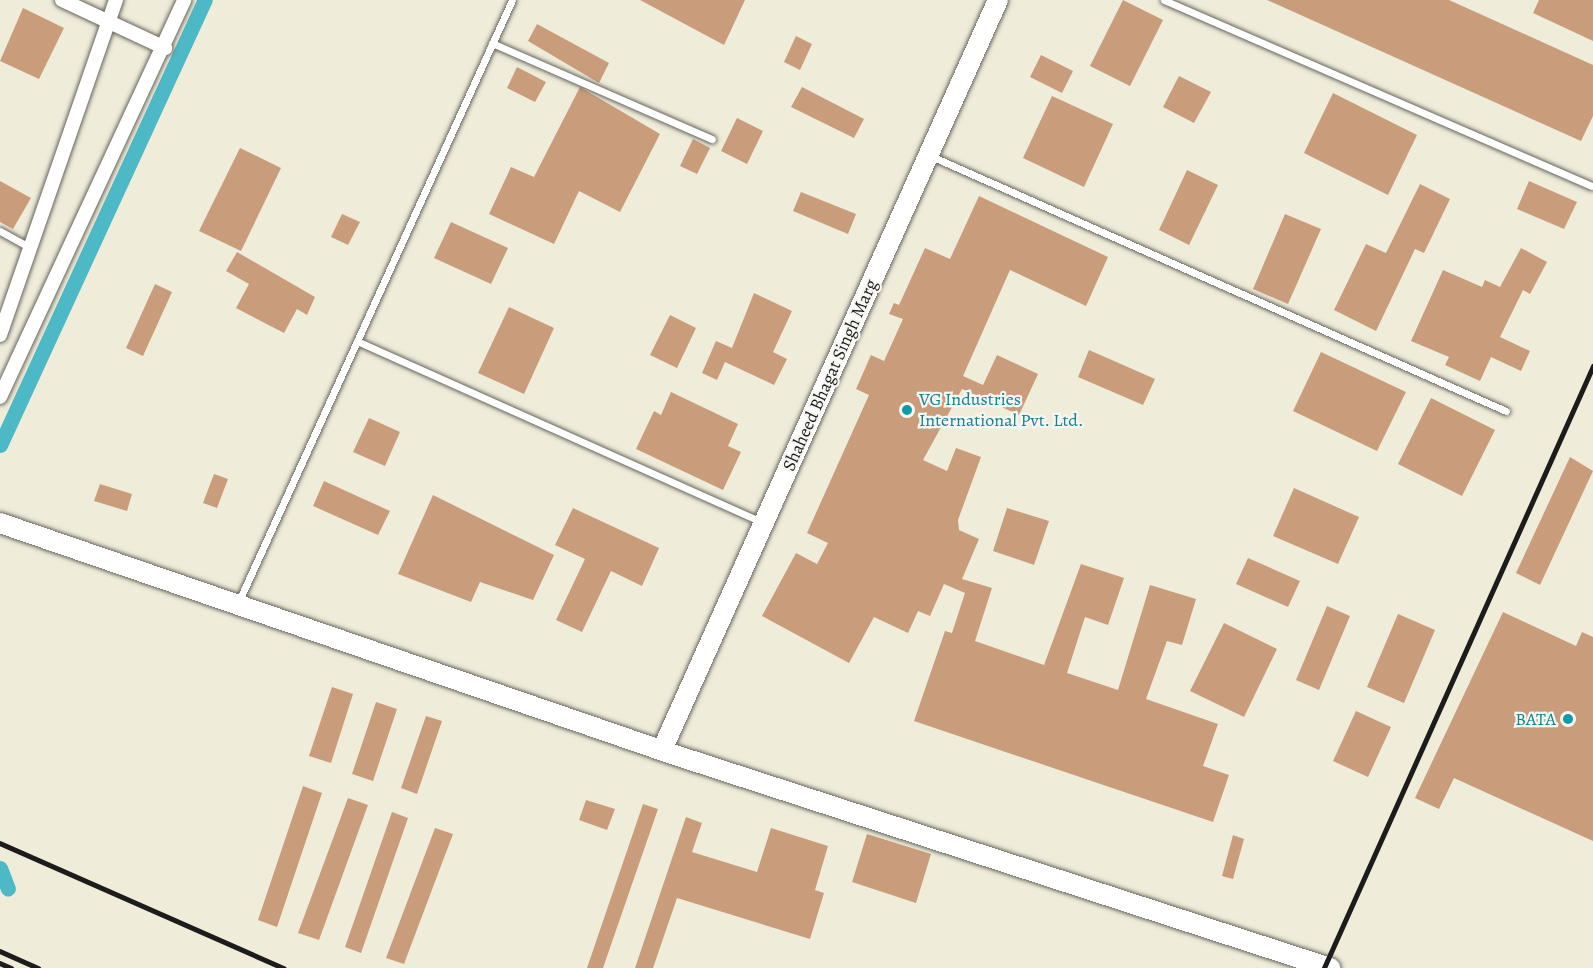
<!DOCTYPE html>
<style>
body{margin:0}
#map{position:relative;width:1593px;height:968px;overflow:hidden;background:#f0ecda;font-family:Alegreya,serif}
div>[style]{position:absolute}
.canal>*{height:15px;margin:-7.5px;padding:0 7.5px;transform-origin:7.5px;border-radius:7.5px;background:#4db9c7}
.building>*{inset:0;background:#c99d7c}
.roads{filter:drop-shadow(0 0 2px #66655e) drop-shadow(0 0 2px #66655e)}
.lane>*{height:7px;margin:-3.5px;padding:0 3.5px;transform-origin:3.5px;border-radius:3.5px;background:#fff}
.street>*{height:14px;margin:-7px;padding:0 7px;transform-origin:7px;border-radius:7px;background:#fff}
.secondary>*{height:20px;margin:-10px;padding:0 10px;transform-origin:10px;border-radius:10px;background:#fff}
.rail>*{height:4.5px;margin:-2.25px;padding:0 2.25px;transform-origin:2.25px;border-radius:2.25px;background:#1c1c1c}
.dots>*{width:16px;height:16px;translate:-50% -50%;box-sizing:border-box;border:3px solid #f6f6f2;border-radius:50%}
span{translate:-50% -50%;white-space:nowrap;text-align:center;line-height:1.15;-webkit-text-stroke:4.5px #f6f6f2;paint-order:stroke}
.street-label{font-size:18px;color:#1c1c1c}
.culture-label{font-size:18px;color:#0d838f}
.left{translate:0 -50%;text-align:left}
.right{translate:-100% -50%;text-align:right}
</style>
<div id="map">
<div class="canal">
<div style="left:0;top:445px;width:490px;rotate:-65.3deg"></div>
<div style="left:0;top:868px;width:22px;rotate:69deg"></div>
</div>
<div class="building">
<div style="clip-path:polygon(640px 0,745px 0,724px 45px)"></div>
<div style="clip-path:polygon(1123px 0,1163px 20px,1130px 86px,1090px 66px)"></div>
<div style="clip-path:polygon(1267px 0,1449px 0,1593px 65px,1593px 116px,1581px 141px)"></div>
<div style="clip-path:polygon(1539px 0,1593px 0,1593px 41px,1533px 13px)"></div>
<div style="clip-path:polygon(23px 8px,64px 28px,39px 79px,0 61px)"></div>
<div style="clip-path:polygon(537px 24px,609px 63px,599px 83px,528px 41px)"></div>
<div style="clip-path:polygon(796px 36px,812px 44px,800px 70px,784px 62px)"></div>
<div style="clip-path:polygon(1041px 55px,1073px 71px,1062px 93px,1030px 77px)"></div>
<div style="clip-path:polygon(517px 67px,546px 82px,535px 102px,507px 88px)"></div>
<div style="clip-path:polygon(1179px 76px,1211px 92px,1194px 123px,1163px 107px)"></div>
<div style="clip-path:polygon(580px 87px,660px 134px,620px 212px,579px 191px,554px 244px,489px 214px,511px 167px,534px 177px)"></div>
<div style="clip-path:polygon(802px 87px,864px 119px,854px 138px,791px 107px)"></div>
<div style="clip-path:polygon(1333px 93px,1417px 135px,1388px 195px,1304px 153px)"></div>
<div style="clip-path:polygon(1052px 96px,1113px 124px,1084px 187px,1023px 158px)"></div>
<div style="clip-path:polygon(737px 118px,763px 131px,747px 164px,721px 151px)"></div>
<div style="clip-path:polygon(693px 139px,710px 148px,697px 174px,680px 166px)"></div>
<div style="clip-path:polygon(240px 148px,281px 168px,241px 251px,199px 231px)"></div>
<div style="clip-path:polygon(1187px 170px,1218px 185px,1189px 245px,1159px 230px)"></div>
<div style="clip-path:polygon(0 181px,31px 198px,13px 229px,0 222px)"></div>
<div style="clip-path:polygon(1529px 181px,1577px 202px,1564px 229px,1517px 209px)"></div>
<div style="clip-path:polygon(1420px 184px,1450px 199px,1424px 253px,1415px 249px,1376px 331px,1334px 310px,1366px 244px,1386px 253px)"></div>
<div style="clip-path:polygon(801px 192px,856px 214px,848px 234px,793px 211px)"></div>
<div style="clip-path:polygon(979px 196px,1108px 257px,1086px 306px,1010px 270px,963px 376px,983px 385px,997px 355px,1038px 374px,1019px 415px,962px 389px,923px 460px,947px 471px,956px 448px,981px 457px,958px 520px,959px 530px,979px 539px,962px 579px,992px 588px,975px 641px,1044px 665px,1081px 564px,1124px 578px,1108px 625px,1085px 617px,1067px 673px,1118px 690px,1150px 585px,1196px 599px,1182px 645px,1167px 641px,1146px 699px,1218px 724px,1203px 766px,1229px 775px,1213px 822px,914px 721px,945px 631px,952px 633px,965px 593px,944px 584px,930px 616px,918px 611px,908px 633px,874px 617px,849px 663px,762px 616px,796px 553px,817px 564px,828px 543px,807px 533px,869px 395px,856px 389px,871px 355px,884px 361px,903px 319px,889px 314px,894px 303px,899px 305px,925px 248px,950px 259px)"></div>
<div style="clip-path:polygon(342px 214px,360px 222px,348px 245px,331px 237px)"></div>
<div style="clip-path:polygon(1285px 214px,1321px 229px,1288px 304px,1253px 289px)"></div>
<div style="clip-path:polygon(451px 222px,508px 248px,491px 284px,434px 258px)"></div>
<div style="clip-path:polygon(1521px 248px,1547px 262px,1530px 294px,1523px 290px,1500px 337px,1530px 351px,1521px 371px,1491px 357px,1480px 381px,1445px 365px,1449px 357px,1411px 341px,1443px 270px,1482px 287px,1485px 280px,1500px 287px)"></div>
<div style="clip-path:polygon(237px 252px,315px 297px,307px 315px,297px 309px,284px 333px,236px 308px,249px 284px,226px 271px)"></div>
<div style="clip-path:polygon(155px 284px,172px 292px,143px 356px,126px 348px)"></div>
<div style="clip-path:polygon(754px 293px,792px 311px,773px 352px,787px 359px,774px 385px,725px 362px,717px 380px,702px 373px,716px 341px,732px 348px)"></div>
<div style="clip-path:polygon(509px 307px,554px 328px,524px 394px,478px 373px)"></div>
<div style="clip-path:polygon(670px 315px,696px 328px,677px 368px,650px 355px)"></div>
<div style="clip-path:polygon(1089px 350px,1155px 379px,1143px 405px,1078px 377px)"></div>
<div style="clip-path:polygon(1321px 352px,1406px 392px,1377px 451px,1293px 411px)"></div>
<div style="clip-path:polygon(671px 392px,738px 424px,728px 446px,741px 452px,723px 490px,636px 449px,654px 411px,661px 415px)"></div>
<div style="clip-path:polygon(1431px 398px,1495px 430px,1462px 496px,1398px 464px)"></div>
<div style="clip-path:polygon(369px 418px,400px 432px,385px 466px,353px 452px)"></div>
<div style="clip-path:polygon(1570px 457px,1593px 471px,1540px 585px,1516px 573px)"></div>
<div style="clip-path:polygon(214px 474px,228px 479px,217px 508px,203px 503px)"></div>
<div style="clip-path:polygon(324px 481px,390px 511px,378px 535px,313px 506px)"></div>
<div style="clip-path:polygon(100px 484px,132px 494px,127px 511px,94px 501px)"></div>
<div style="clip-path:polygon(1294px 488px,1359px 517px,1338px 564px,1273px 536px)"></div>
<div style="clip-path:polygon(433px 495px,554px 555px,533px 600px,480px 582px,471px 602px,398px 574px)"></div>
<div style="clip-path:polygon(573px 508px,659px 548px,642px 586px,611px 571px,582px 632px,556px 620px,585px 559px,555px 545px)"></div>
<div style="clip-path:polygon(1007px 508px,1049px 521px,1034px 565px,993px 551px)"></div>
<div style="clip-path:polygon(1248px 558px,1300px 581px,1288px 607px,1236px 584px)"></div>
<div style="clip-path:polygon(1327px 606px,1350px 616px,1319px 690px,1296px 680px)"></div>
<div style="clip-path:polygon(1503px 612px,1576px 646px,1582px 632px,1593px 637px,1593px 841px,1454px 778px,1439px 809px,1415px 798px)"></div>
<div style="clip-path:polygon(1398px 614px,1435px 630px,1404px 703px,1367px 687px)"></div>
<div style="clip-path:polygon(1224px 623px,1277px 649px,1244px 717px,1190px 691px)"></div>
<div style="clip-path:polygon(332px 687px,353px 694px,331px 763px,309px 756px)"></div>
<div style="clip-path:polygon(376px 702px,397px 709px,373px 781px,352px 774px)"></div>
<div style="clip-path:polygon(1356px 711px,1391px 727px,1368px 777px,1333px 761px)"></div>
<div style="clip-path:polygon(426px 716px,442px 721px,417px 794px,401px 788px)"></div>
<div style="clip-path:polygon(303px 786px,322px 793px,277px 927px,258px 920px)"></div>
<div style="clip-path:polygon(348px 798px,368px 805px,319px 940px,298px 933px)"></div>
<div style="clip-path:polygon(586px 800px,615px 809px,607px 830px,579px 820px)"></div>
<div style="clip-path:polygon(643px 804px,658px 809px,603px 968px,587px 968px)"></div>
<div style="clip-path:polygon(392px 812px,408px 818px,361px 953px,345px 947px)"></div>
<div style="clip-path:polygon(686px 817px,702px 823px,692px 852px,757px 872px,771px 828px,828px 846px,815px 890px,824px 893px,810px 939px,677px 898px,653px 968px,635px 968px)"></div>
<div style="clip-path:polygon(435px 828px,453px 834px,404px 964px,386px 958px)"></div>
<div style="clip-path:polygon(867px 834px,931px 854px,916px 903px,852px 882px)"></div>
<div style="clip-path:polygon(1233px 835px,1244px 839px,1233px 879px,1222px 876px)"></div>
</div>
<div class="roads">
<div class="lane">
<div style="left:1164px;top:0;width:466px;rotate:23.5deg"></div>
<div style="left:492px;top:43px;width:240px;rotate:23.6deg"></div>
<div style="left:931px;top:156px;width:629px;rotate:23.92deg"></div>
<div style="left:0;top:231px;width:35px;rotate:29deg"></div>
<div style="left:357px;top:341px;width:445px;rotate:24.1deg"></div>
<div style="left:238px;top:603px;width:662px;rotate:-65.56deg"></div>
</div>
<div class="street">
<div style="left:62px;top:0;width:114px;rotate:25deg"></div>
<div style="left:0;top:335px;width:355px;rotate:-70.9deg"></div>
<div style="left:0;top:397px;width:438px;rotate:-65.1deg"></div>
</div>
<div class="secondary">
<div style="left:0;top:523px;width:717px;rotate:18.97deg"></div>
<div style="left:678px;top:756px;width:686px;rotate:18.01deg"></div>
<div style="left:662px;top:750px;width:822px;rotate:-65.87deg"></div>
</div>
</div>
<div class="rail">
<div style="left:0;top:843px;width:310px;rotate:23.8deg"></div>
<div style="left:0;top:951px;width:42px;rotate:24.1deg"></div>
<div style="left:0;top:963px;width:12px;rotate:24deg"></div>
<div style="left:1324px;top:968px;width:659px;rotate:-65.92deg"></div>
</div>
<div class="dots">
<div style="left:907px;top:410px;background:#0f9aa8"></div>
<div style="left:1568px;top:719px;background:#0f9aa8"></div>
</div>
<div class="street-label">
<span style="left:830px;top:375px;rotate:-66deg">Shaheed Bhagat Singh Marg</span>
</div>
<div class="culture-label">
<span class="left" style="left:919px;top:410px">VG Industries<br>International Pvt. Ltd.</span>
<span class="right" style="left:1556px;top:719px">BATA</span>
</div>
</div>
